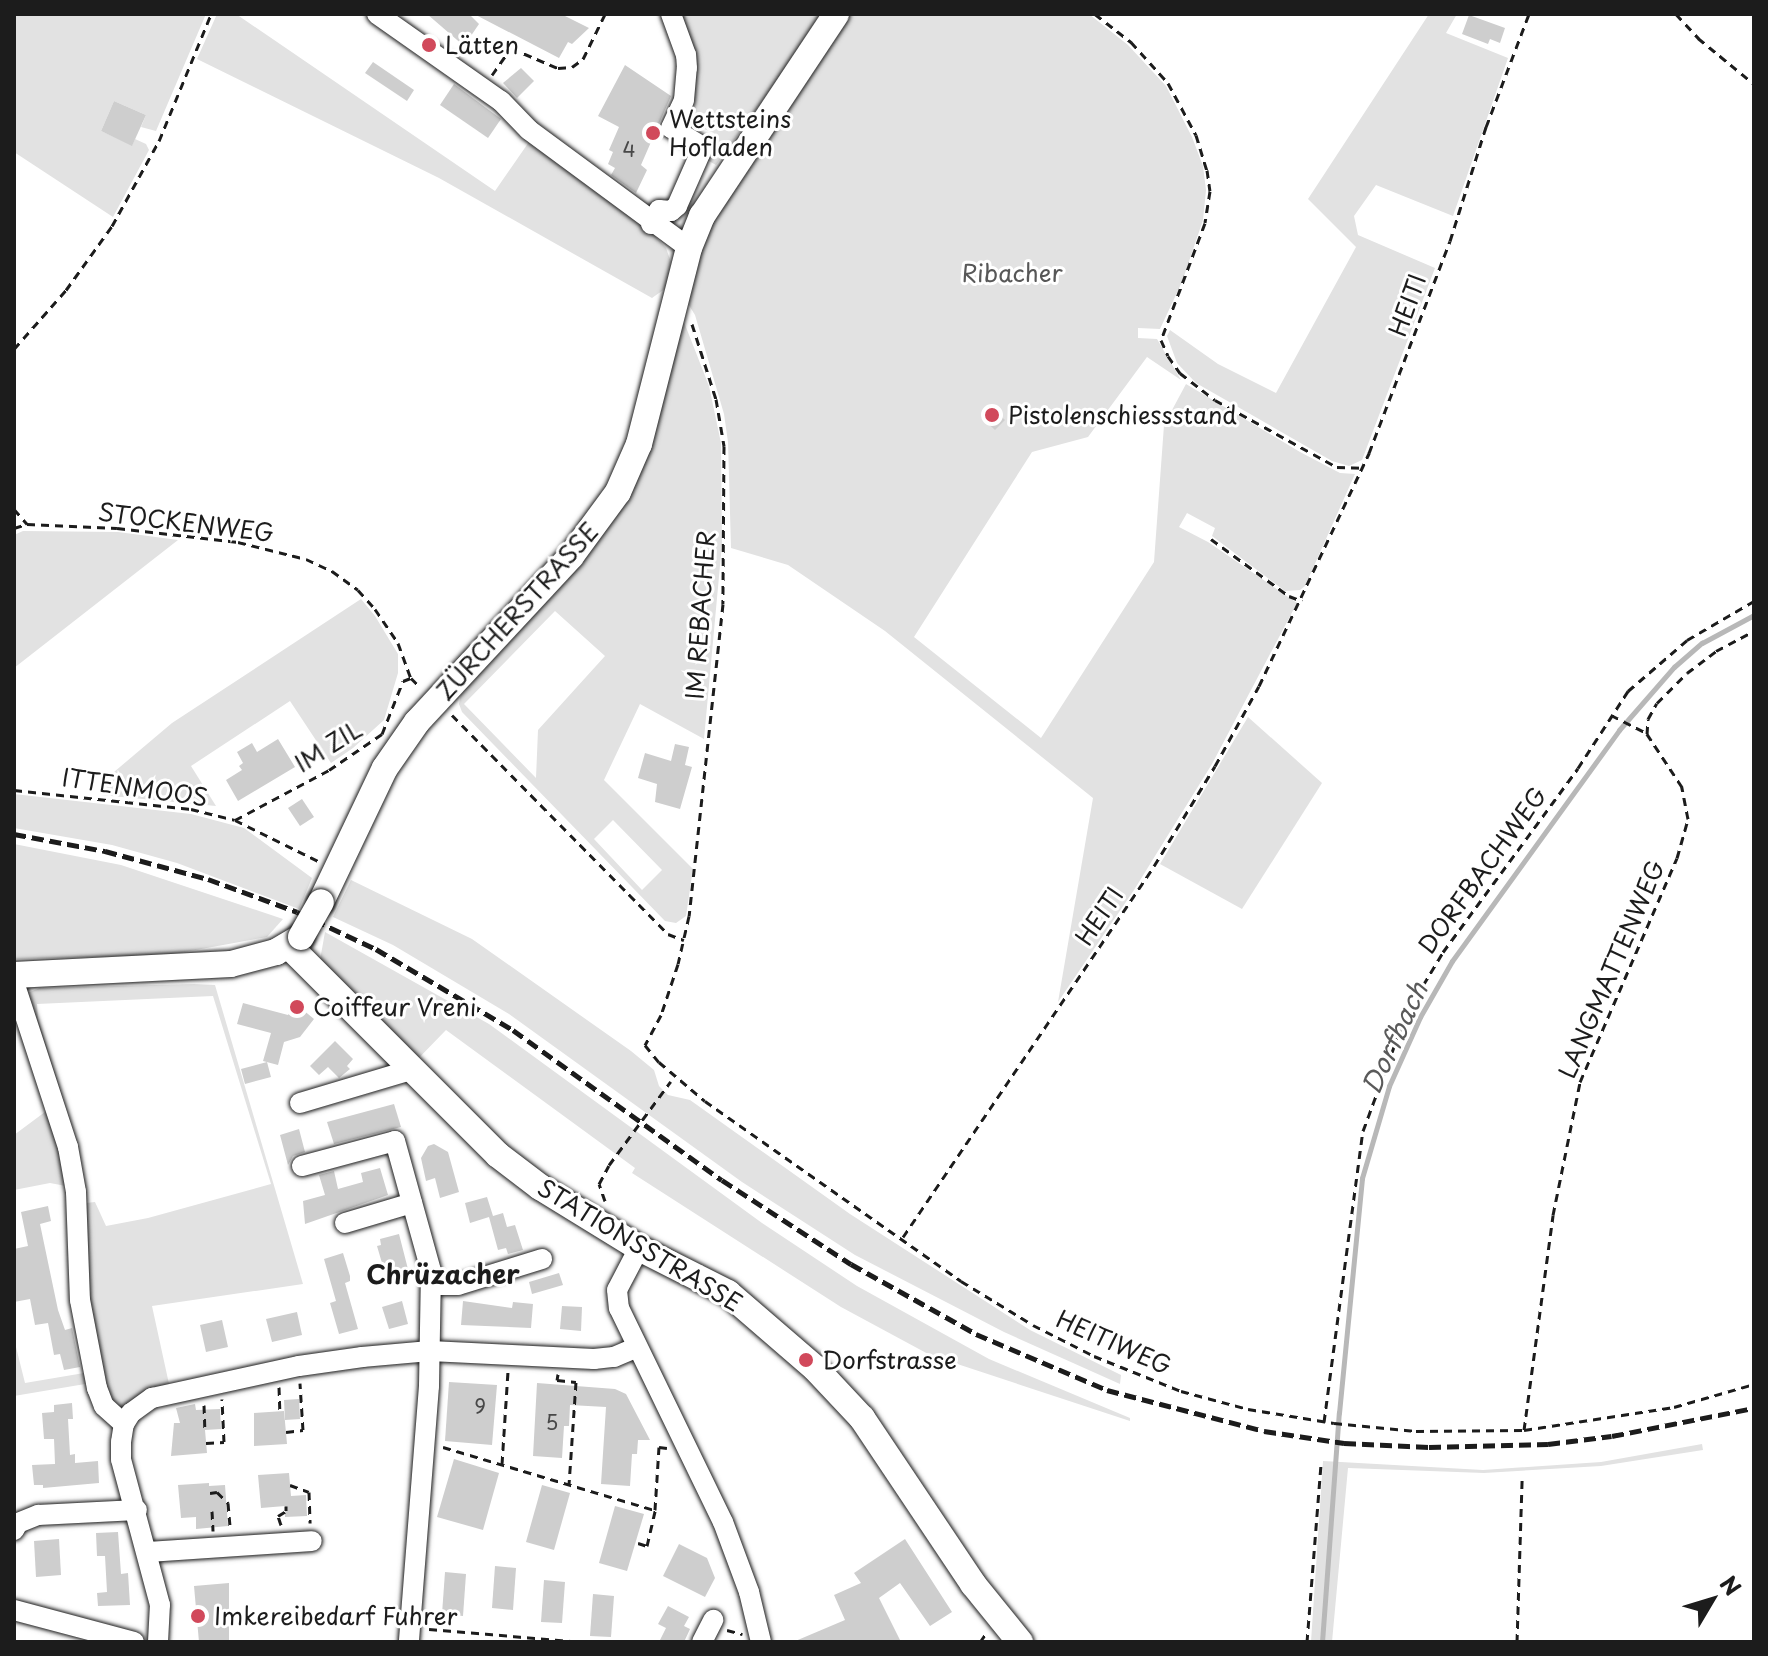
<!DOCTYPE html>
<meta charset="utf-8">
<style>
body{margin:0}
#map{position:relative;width:1768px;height:1656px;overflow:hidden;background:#fff;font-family:"Playpen Sans",sans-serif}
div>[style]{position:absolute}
.green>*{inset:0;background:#e2e2e2}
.stream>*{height:5px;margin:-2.5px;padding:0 2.5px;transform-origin:2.5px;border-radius:2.5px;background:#b8b8b8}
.building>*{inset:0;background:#cecece}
.path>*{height:3px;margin-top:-1.5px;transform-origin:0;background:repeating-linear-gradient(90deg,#1c1c1c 0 8px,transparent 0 14px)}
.roads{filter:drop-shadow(0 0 2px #1c1c1c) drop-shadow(0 0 2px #1c1c1c)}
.minor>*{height:20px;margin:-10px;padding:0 10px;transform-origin:10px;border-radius:10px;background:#fff}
.major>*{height:26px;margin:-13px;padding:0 13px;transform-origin:13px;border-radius:13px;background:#fff}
.rail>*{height:5px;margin-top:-2.5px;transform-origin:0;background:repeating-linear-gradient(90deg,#1c1c1c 0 12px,transparent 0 18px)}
.path-bridge>*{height:3px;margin-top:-1.5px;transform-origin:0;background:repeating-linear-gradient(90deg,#1c1c1c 0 8px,transparent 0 14px)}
.bridges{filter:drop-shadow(0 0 2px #1c1c1c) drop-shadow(0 0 2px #1c1c1c)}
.major-bridge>*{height:26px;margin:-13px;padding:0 13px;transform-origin:13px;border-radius:13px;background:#fff}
.dots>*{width:22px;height:22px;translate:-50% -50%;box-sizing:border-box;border:4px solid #fff;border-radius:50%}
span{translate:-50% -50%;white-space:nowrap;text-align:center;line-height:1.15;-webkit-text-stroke:6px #fff;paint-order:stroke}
.number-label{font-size:20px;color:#484848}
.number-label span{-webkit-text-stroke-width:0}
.poi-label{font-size:24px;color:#1c1c1c}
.left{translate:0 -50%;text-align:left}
.park-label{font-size:24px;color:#575757}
.street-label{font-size:24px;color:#1c1c1c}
.water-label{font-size:26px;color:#5a5a5a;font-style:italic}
.neighbourhood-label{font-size:26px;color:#1c1c1c;font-weight:700}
.frame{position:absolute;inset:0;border:16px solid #1c1c1c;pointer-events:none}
.north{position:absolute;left:1672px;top:1560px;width:80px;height:80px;-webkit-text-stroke:6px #fff;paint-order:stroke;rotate:52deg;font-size:22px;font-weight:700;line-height:32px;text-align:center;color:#1c1c1c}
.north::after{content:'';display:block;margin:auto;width:28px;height:36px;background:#1c1c1c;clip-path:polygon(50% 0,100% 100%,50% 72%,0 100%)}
</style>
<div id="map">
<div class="green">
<div style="clip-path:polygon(14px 14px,206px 14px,156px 131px,141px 127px,146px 115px,114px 101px,101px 131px,132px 145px,135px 139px,146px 144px,149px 150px,113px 217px,14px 152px)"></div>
<div style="clip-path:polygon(217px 14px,236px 14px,495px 191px,531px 139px,653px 234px,666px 248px,671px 262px,666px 288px,652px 298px,439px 178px,197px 59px)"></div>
<div style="clip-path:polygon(674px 14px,825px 14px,716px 165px,707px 160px,714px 133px,692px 124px,688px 126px,679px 123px,687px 103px)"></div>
<div style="clip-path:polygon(848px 14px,1089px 14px,1128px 45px,1166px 86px,1192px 137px,1203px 166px,1206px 190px,1203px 220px,1182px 282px,1160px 329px,1138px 328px,1138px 338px,1157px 339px,1181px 380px,1147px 357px,1088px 437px,1032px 452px,914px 637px,1041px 738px,1154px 562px,1164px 425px,1186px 384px,1300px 452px,1340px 473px,1355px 474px,1305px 586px,1300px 590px,1285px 591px,1212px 536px,1215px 528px,1187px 513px,1179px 527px,1208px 542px,1297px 603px,1212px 764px,1134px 890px,1058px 1002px,1093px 798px,885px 631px,788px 565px,731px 548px,728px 442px,724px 414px,695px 315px,687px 302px,706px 232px)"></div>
<div style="clip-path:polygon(1429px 14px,1457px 14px,1446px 33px,1508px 58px,1453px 216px,1376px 185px,1354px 216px,1358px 235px,1435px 268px,1362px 460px,1349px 466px,1332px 461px,1196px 383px,1177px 363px,1167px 336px,1170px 330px,1218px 364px,1276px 393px,1356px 247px,1308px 199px)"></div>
<div style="clip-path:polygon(evenodd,684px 322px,709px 386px,721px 443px,722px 544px,704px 739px,640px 704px,604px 780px,693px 869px,686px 916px,676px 923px,665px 921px,462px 712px,459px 704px,461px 693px,457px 688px,554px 589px,657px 415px,684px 322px,555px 611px,605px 656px,538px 730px,536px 778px,464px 704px,555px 611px,684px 322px,613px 820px,662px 870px,642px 890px,594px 839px,613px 820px)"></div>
<div style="clip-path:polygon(23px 531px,118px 532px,178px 540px,14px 668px,14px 535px)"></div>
<div style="clip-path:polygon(361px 599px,375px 616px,398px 654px,398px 673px,384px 720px,353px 748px,331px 763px,290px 701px,191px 766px,216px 806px,101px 795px,114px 772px,172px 723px)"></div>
<div style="clip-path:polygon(1248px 717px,1322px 783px,1242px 909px,1160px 864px)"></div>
<div style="clip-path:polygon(14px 794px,191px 814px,244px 828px,312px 878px,299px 909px,177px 863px,112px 845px,14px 828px)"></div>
<div style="clip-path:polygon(14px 844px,121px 865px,283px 919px,267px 937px,168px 955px,16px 959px)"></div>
<div style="clip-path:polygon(351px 880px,472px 939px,631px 1051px,654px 1070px,659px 1086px,668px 1095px,690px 1100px,850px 1214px,1030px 1330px,1121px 1375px,1120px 1384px,1004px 1332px,855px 1255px,742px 1182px,509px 1014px,393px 945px,333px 917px)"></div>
<div style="clip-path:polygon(325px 932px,489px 1024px,762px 1223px,857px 1286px,989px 1359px,1130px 1418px,1130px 1421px,930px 1355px,841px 1307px,632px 1173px,635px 1168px,446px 1030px,414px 1063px,320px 960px)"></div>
<div style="clip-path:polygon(evenodd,194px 984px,215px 985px,303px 1284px,152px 1306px,169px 1384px,150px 1390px,120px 1411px,101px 1387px,89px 1325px,84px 1231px,27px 993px,40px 988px,194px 984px,213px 996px,271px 1184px,148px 1218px,106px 1226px,95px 1202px,86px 1203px,69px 1117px,38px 1019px,37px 1004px,213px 996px)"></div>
<div style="clip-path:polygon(53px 1106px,71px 1187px,50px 1183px,14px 1190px,14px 1135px)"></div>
<div style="clip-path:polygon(14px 1339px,25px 1383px,90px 1372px,91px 1383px,14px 1396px)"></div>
<div style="clip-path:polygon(1702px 1444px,1703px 1450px,1601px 1466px,1484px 1473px,1348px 1468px,1332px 1642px,1311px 1642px,1323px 1461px,1483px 1470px,1601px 1462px)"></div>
</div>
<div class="stream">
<div style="left:1322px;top:1642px;width:230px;rotate:-85.8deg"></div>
<div style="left:1339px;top:1413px;width:236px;rotate:-84.4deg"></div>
<div style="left:1362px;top:1178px;width:96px;rotate:-73.6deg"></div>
<div style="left:1389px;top:1086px;width:76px;rotate:-65.8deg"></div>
<div style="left:1420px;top:1017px;width:64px;rotate:-60.3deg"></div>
<div style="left:1452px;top:961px;width:285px;rotate:-54.1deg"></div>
<div style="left:1619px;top:730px;width:84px;rotate:-48.9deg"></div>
<div style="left:1674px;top:667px;width:37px;rotate:-41deg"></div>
<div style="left:1702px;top:643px;width:59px;rotate:-28.3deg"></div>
</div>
<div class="building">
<div style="clip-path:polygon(427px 14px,469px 14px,479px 24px,464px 46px)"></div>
<div style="clip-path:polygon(474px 14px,561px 14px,589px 28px,572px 44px,568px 42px,559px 58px)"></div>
<div style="clip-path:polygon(1469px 15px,1505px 28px,1500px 43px,1490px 39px,1488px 44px,1462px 34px)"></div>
<div style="clip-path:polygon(373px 62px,414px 90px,407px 101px,365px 73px)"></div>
<div style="clip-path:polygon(625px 65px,671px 96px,641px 165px,647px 170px,636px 193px,611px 175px,615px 168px,608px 164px,613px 152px,609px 150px,619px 127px,598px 116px)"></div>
<div style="clip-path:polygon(521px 68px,534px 81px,517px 98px,503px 83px)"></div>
<div style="clip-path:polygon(454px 84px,501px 119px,488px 138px,440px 105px)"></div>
<div style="clip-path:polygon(114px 101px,146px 115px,132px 146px,101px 131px)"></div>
<div style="clip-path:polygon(991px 407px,1005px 420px,995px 430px,981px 417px)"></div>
<div style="clip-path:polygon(278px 739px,295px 767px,238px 801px,226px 780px,242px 770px,239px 766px,243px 763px,237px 752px,252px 743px,257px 752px)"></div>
<div style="clip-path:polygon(675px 744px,689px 747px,685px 765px,692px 767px,680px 809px,655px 802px,657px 784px,638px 778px,645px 753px,671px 761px)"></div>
<div style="clip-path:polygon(302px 799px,314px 817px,300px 826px,288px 808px)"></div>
<div style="clip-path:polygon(243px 1003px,288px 1015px,296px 1004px,314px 1019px,300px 1037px,284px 1042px,278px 1065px,263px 1061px,271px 1033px,237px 1024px)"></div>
<div style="clip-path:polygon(335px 1041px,353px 1059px,347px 1066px,350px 1069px,339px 1078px,328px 1067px,319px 1075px,310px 1066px)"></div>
<div style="clip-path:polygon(267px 1062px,271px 1077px,245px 1084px,241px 1069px)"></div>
<div style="clip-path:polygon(394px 1104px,401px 1127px,334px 1144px,327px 1122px)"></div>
<div style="clip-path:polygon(299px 1129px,305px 1152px,293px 1156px,288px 1165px,280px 1135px)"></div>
<div style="clip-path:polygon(434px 1144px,448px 1152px,459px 1192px,440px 1198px,435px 1178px,426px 1181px,421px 1158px,428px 1146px)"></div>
<div style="clip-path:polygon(380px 1168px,388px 1195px,305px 1224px,303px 1201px,325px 1195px,319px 1175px,334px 1171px,338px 1189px,363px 1182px,361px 1173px)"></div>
<div style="clip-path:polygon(487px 1197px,493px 1216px,503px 1213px,507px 1227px,515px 1225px,523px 1250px,508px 1254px,506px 1248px,498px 1250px,489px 1217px,470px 1223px,465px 1203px)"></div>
<div style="clip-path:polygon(48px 1206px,51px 1221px,40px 1224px,58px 1310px,65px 1330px,72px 1328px,80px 1367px,64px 1370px,60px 1354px,54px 1355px,48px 1323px,35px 1325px,30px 1299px,14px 1302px,14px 1249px,28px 1246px,21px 1212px)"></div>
<div style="clip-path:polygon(399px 1234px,410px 1277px,392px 1282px,389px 1269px,384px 1270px,377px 1246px,381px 1245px,380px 1239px)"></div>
<div style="clip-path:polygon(343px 1253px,350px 1276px,350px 1281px,345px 1283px,358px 1329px,339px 1334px,330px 1303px,336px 1301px,324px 1259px)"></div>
<div style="clip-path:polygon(559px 1273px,563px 1285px,532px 1294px,529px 1282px)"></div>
<div style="clip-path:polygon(402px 1301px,408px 1324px,389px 1329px,382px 1307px)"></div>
<div style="clip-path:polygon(463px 1301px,512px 1308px,513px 1302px,533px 1304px,531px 1328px,461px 1325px)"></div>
<div style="clip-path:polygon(562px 1306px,582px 1307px,581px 1331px,560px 1329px)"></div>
<div style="clip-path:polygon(297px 1312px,302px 1335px,272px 1342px,266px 1319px)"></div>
<div style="clip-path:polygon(222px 1320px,228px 1347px,206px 1352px,200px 1325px)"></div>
<div style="clip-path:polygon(449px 1382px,497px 1385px,492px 1445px,445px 1441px)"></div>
<div style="clip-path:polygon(537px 1383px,615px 1389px,626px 1394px,650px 1440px,638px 1440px,637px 1454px,632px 1454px,630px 1486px,601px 1484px,606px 1407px,570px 1405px,569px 1426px,564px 1426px,562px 1458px,533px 1456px)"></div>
<div style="clip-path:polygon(299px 1399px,300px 1419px,285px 1420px,284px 1400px)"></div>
<div style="clip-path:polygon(72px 1403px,73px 1419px,68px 1419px,70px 1455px,75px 1454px,75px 1463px,98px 1461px,99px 1483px,43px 1488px,43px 1485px,34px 1485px,32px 1465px,55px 1464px,54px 1439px,44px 1439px,42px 1413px,54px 1412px,54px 1405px)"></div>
<div style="clip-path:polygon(195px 1404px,196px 1410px,220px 1409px,221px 1429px,205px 1430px,207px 1453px,171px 1456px,174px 1423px,180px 1423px,176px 1408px)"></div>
<div style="clip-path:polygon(284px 1411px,287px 1444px,254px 1446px,254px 1413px)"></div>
<div style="clip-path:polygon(454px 1459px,499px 1473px,483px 1530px,437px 1517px)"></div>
<div style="clip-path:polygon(289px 1473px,291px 1496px,306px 1495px,307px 1516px,285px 1517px,285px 1506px,261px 1508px,258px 1475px)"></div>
<div style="clip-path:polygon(209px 1483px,209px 1486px,225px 1485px,228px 1526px,196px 1529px,196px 1517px,181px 1518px,178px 1485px)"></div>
<div style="clip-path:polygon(542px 1485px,570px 1493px,554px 1550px,526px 1542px)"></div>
<div style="clip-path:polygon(615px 1506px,644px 1514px,627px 1571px,599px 1563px)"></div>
<div style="clip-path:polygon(118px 1532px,121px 1574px,128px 1573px,130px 1605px,98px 1606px,97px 1593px,107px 1592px,105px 1556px,97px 1556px,96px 1533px)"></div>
<div style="clip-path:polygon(59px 1539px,61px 1575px,36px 1577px,34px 1541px)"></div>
<div style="clip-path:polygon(905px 1539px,952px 1612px,930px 1626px,900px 1583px,879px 1598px,901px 1642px,793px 1642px,845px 1620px,834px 1595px,861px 1583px,854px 1573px)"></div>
<div style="clip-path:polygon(679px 1544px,707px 1558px,715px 1578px,705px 1597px,663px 1576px)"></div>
<div style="clip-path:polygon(495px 1566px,516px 1568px,513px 1610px,492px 1608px)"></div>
<div style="clip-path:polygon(445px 1572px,466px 1574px,463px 1616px,442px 1614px)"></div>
<div style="clip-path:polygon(544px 1580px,565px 1582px,562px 1623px,541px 1622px)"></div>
<div style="clip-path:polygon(229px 1583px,229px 1641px,199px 1642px,194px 1586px)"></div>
<div style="clip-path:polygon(593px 1594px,614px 1596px,611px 1637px,590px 1636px)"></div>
<div style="clip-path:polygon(668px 1606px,689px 1617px,684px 1626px,690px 1629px,684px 1642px,659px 1642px,666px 1628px,658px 1624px)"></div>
</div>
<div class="path">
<div style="left:1095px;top:14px;width:46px;rotate:37.9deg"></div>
<div style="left:1131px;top:42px;width:55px;rotate:47.9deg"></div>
<div style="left:1168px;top:83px;width:59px;rotate:61.7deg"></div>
<div style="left:1196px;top:135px;width:37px;rotate:73deg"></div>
<div style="left:1207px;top:170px;width:21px;rotate:82deg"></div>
<div style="left:1210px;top:191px;width:32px;rotate:99deg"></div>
<div style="left:1205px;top:223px;width:125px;rotate:110.6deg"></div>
<div style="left:1161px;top:340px;width:17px;rotate:66deg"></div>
<div style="left:1168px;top:356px;width:21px;rotate:55deg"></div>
<div style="left:1180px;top:373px;width:44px;rotate:37.6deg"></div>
<div style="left:1215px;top:400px;width:139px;rotate:28.8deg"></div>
<div style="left:1337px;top:467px;width:25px;rotate:2deg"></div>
<div style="left:1676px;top:14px;width:33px;rotate:47deg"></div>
<div style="left:1698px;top:38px;width:72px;rotate:39.4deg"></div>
<div style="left:492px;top:75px;width:33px;rotate:-55deg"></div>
<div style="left:511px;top:48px;width:51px;rotate:23.1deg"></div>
<div style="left:558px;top:68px;width:14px;rotate:-4deg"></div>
<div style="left:572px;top:67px;width:14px;rotate:-36deg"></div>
<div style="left:583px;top:59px;width:50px;rotate:-63.9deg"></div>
<div style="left:692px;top:324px;width:79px;rotate:72.3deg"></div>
<div style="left:716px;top:399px;width:48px;rotate:80.3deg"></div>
<div style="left:724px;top:446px;width:158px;rotate:90.4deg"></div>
<div style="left:723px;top:604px;width:314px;rotate:96.2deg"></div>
<div style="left:689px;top:916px;width:49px;rotate:102.9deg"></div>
<div style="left:678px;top:964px;width:54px;rotate:108.4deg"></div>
<div style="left:661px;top:1015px;width:34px;rotate:118deg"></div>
<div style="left:645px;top:1045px;width:22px;rotate:51deg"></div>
<div style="left:659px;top:1062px;width:60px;rotate:40.3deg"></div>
<div style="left:705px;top:1101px;width:313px;rotate:35.1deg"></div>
<div style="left:961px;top:1281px;width:84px;rotate:31.4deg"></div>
<div style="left:1033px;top:1325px;width:68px;rotate:26.9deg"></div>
<div style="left:1094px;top:1356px;width:94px;rotate:21.9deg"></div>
<div style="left:1181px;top:1391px;width:69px;rotate:15deg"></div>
<div style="left:1248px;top:1409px;width:87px;rotate:9.2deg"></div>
<div style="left:1334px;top:1423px;width:82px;rotate:5.6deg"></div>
<div style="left:1416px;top:1431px;width:108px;rotate:-0.5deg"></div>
<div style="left:1524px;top:1430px;width:152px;rotate:-8.7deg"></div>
<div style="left:1674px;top:1407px;width:83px;rotate:-16deg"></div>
<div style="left:14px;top:349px;width:79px;rotate:-48.6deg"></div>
<div style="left:66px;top:290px;width:79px;rotate:-54.3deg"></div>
<div style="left:112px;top:226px;width:97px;rotate:-61.1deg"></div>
<div style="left:159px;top:141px;width:137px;rotate:-67.7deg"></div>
<div style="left:14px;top:509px;width:20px;rotate:49deg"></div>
<div style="left:14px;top:528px;width:14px;rotate:-17deg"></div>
<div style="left:27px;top:524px;width:90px;rotate:2.5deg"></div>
<div style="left:117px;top:528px;width:122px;rotate:6.6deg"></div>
<div style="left:238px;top:542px;width:70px;rotate:14deg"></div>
<div style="left:306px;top:559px;width:29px;rotate:25deg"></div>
<div style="left:332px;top:571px;width:32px;rotate:36deg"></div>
<div style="left:358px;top:590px;width:25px;rotate:48deg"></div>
<div style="left:375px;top:609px;width:41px;rotate:55.9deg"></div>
<div style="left:398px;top:643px;width:37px;rotate:70deg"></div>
<div style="left:411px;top:678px;width:13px;rotate:45deg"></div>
<div style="left:1211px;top:539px;width:97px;rotate:36.2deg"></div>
<div style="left:1289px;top:596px;width:14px;rotate:21deg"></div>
<div style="left:452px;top:715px;width:308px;rotate:45.4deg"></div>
<div style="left:668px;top:934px;width:17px;rotate:21deg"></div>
<div style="left:1611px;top:715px;width:39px;rotate:27deg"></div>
<div style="left:14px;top:790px;width:178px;rotate:6.1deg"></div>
<div style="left:191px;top:809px;width:45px;rotate:14deg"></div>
<div style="left:235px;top:820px;width:93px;rotate:26.3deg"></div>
<div style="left:235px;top:820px;width:106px;rotate:-28deg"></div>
<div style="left:329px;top:770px;width:64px;rotate:-34.2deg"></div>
<div style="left:382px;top:734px;width:57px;rotate:-68.4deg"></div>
<div style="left:403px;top:681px;width:9px;rotate:-21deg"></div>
<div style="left:605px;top:1201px;width:18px;rotate:-109deg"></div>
<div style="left:599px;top:1184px;width:21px;rotate:-62deg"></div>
<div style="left:903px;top:1237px;width:448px;rotate:-55.9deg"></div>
<div style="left:1154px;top:866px;width:117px;rotate:-58.6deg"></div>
<div style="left:1215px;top:766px;width:91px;rotate:-61.2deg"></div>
<div style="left:1259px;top:686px;width:258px;rotate:-64.7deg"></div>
<div style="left:1369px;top:453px;width:227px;rotate:-69.1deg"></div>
<div style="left:1450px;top:241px;width:120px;rotate:-72.5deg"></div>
<div style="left:1486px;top:127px;width:121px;rotate:-69.2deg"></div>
<div style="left:558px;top:1374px;width:6px;rotate:99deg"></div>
<div style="left:557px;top:1380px;width:19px;rotate:6deg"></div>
<div style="left:576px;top:1382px;width:102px;rotate:93.9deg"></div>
<div style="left:279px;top:1387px;width:24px;rotate:88deg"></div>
<div style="left:204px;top:1405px;width:27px;rotate:88deg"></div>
<div style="left:1324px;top:1422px;width:294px;rotate:-82.4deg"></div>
<div style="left:1363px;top:1131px;width:101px;rotate:-69.8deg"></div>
<div style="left:1398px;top:1036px;width:43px;rotate:-65.2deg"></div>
<div style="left:1416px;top:997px;width:52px;rotate:-59deg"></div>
<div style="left:1443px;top:952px;width:228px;rotate:-53.7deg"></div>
<div style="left:1578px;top:768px;width:92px;rotate:-57deg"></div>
<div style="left:1628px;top:691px;width:78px;rotate:-40.8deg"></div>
<div style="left:1687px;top:640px;width:78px;rotate:-30.2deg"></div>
<div style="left:1524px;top:1430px;width:217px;rotate:-82.3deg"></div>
<div style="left:1553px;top:1215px;width:136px;rotate:-78.5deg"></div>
<div style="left:1580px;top:1082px;width:244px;rotate:-66.6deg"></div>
<div style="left:1677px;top:858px;width:41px;rotate:-74.2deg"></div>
<div style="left:1688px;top:819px;width:33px;rotate:-101deg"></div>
<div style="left:1682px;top:787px;width:64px;rotate:-123.4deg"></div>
<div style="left:1647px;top:734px;width:15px;rotate:-86deg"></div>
<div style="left:1648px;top:719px;width:18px;rotate:-61deg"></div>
<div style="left:1657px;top:703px;width:42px;rotate:-45deg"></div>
<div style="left:1687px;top:673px;width:36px;rotate:-37deg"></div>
<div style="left:1716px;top:651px;width:43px;rotate:-27.8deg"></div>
<div style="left:286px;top:1432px;width:17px;rotate:-7deg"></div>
<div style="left:303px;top:1430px;width:47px;rotate:-93.7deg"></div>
<div style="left:206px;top:1443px;width:18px;rotate:-3deg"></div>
<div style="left:224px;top:1442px;width:43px;rotate:-92.7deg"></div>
<div style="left:443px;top:1447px;width:221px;rotate:16.6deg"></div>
<div style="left:655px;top:1510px;width:63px;rotate:-86.4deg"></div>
<div style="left:659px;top:1447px;width:8px;rotate:7deg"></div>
<div style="left:502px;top:1464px;width:92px;rotate:-86.3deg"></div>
<div style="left:290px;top:1485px;width:20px;rotate:20deg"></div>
<div style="left:309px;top:1492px;width:31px;rotate:88deg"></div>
<div style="left:210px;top:1493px;width:7px;rotate:-8deg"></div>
<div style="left:217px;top:1492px;width:16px;rotate:45deg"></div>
<div style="left:228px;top:1503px;width:24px;rotate:85deg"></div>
<div style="left:212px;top:1511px;width:20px;rotate:87deg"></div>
<div style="left:281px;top:1525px;width:9px;rotate:-108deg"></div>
<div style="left:278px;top:1516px;width:9px;rotate:-32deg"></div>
<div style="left:286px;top:1511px;width:5px;rotate:-90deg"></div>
<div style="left:638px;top:1543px;width:9px;rotate:18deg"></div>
<div style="left:647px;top:1546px;width:37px;rotate:-77deg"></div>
<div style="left:429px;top:1629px;width:157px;rotate:4.8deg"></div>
<div style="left:727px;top:1630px;width:16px;rotate:15deg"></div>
<div style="left:980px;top:1642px;width:12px;rotate:-55deg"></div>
<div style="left:1307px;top:1642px;width:177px;rotate:-85.5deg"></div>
<div style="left:1517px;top:1642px;width:162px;rotate:-88.2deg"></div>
</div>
<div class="roads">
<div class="minor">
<div style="left:377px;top:14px;width:151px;rotate:35.1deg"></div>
<div style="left:501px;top:101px;width:40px;rotate:46deg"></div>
<div style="left:529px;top:130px;width:199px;rotate:36.4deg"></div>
<div style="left:651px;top:224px;width:16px;rotate:-60deg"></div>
<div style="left:659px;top:210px;width:12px;rotate:5deg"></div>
<div style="left:671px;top:211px;width:8px;rotate:-40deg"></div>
<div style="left:677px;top:206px;width:64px;rotate:-66.2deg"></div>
<div style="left:703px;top:147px;width:37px;rotate:-149deg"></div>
<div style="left:671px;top:128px;width:31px;rotate:-65deg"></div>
<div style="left:684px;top:100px;width:32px;rotate:-85deg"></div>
<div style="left:687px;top:68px;width:13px;rotate:-94deg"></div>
<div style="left:686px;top:55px;width:44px;rotate:-110.1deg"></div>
<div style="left:14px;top:982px;width:174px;rotate:71.9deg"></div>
<div style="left:68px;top:1147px;width:46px;rotate:79.9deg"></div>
<div style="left:76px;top:1192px;width:108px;rotate:87.9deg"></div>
<div style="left:80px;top:1300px;width:90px;rotate:79.1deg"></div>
<div style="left:97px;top:1388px;width:19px;rotate:69deg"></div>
<div style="left:104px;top:1406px;width:27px;rotate:42deg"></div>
<div style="left:300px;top:1103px;width:116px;rotate:-16.6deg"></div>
<div style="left:302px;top:1166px;width:96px;rotate:-15deg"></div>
<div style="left:395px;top:1141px;width:135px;rotate:74.5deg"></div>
<div style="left:431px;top:1271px;width:115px;rotate:91deg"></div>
<div style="left:429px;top:1386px;width:257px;rotate:94.5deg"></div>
<div style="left:345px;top:1223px;width:70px;rotate:-16.6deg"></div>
<div style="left:639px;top:1248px;width:47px;rotate:117.6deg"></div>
<div style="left:617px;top:1290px;width:18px;rotate:84deg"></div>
<div style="left:619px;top:1308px;width:238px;rotate:64.1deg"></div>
<div style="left:723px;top:1522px;width:75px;rotate:69.6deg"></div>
<div style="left:749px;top:1592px;width:51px;rotate:76.5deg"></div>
<div style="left:433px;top:1285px;width:25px"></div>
<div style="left:458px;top:1285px;width:88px;rotate:-17.2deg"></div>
<div style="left:14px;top:1530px;width:8px;rotate:-60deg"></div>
<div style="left:18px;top:1523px;width:22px;rotate:-22deg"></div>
<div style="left:38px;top:1515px;width:99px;rotate:-2.9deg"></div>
<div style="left:148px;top:1552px;width:164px;rotate:-3.8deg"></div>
<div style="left:14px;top:1610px;width:124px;rotate:14.9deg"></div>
<div style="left:158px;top:1642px;width:37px;rotate:-87deg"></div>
<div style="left:160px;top:1605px;width:151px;rotate:-105deg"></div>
<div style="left:121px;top:1459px;width:17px;rotate:-90deg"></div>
<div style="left:121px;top:1442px;width:18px;rotate:-81deg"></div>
<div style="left:124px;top:1424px;width:13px;rotate:-58deg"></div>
<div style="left:131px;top:1413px;width:26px;rotate:-36deg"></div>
<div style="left:152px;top:1398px;width:150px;rotate:-12.3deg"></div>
<div style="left:299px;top:1366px;width:64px;rotate:-8.1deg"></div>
<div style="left:362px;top:1357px;width:68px;rotate:-5deg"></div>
<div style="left:430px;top:1351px;width:164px;rotate:2.8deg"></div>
<div style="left:594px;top:1359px;width:20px;rotate:-6deg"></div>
<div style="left:614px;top:1357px;width:25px;rotate:-23deg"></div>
<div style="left:702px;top:1642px;width:25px;rotate:-63deg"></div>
</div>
<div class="major">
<div style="left:321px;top:902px;width:148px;rotate:-64.5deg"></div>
<div style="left:385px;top:768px;width:56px;rotate:-55.2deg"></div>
<div style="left:417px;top:722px;width:226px;rotate:-47.1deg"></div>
<div style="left:571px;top:556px;width:79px;rotate:-53.7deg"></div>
<div style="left:618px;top:492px;width:52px;rotate:-66.4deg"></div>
<div style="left:639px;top:444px;width:202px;rotate:-75.7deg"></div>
<div style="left:689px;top:248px;width:35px;rotate:-68deg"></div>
<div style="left:702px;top:216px;width:242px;rotate:-56.4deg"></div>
<div style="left:290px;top:947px;width:294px;rotate:45deg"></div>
<div style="left:498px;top:1155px;width:53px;rotate:37.3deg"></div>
<div style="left:540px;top:1187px;width:116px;rotate:31.6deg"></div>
<div style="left:639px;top:1248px;width:100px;rotate:26.8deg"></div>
<div style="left:728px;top:1293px;width:115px;rotate:40.8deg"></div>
<div style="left:815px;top:1368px;width:69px;rotate:46.8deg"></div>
<div style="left:862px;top:1418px;width:200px;rotate:56.2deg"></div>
<div style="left:973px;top:1584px;width:75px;rotate:51deg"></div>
<div style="left:14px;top:975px;width:217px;rotate:-2.9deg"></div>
<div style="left:231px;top:964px;width:47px;rotate:-14.9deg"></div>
<div style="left:276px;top:952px;width:29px;rotate:-31deg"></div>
</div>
</div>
<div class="rail">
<div style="left:14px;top:834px;width:93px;rotate:10.6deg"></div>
<div style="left:105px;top:851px;width:107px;rotate:15.2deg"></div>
<div style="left:208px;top:879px;width:95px;rotate:20.3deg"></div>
<div style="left:297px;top:912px;width:87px;rotate:25.1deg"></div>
<div style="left:376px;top:949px;width:159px;rotate:30.6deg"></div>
<div style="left:513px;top:1030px;width:257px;rotate:35.7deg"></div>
<div style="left:722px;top:1180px;width:154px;rotate:33.1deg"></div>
<div style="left:851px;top:1264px;width:143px;rotate:29.2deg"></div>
<div style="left:976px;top:1334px;width:142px;rotate:23.1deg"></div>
<div style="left:1107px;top:1390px;width:162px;rotate:14.6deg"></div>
<div style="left:1264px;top:1431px;width:81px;rotate:8.5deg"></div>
<div style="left:1344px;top:1443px;width:85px;rotate:2.7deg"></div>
<div style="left:1429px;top:1447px;width:119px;rotate:-1.4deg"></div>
<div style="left:1548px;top:1444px;width:64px;rotate:-7.1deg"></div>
<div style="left:1612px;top:1436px;width:145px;rotate:-11.2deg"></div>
</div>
<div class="path-bridge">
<div style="left:609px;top:1165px;width:104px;rotate:-53.6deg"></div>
</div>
<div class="bridges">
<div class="major-bridge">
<div style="left:301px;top:937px;width:40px;rotate:-60.3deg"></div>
</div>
</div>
<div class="dots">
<div style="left:429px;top:45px;background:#d1495b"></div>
<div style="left:653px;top:133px;background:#d1495b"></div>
<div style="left:992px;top:415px;background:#d1495b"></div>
<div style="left:297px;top:1007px;background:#d1495b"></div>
<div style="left:806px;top:1360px;background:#d1495b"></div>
<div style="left:198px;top:1616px;background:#d1495b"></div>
</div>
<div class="number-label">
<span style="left:629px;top:149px">4</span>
<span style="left:480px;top:1406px">9</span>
<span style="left:552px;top:1422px">5</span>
</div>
<div class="poi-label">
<span class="left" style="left:445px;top:45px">Lätten</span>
<span class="left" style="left:669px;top:133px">Wettsteins<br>Hofladen</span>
<span class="left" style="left:1008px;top:415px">Pistolenschiessstand</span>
<span class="left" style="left:313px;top:1007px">Coiffeur Vreni</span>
<span class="left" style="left:822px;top:1360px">Dorfstrasse</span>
<span class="left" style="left:214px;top:1616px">Imkereibedarf Fuhrer</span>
</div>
<div class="park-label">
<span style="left:1012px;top:273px">Ribacher</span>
</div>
<div class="street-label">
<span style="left:1407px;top:305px;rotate:-70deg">HEITI</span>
<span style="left:186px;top:522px;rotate:7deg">STOCKENWEG</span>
<span style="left:517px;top:611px;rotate:-48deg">ZÜRCHERSTRASSE</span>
<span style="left:700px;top:615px;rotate:-86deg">IM REBACHER</span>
<span style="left:328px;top:746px;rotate:-32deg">IM ZIL</span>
<span style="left:135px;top:787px;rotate:8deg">ITTENMOOS</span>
<span style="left:1482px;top:870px;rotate:-54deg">DORFBACHWEG</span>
<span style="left:1099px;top:916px;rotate:-56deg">HEITI</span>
<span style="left:1611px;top:969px;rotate:-67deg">LANGMATTENWEG</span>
<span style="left:640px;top:1245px;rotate:31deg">STATIONSSTRASSE</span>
<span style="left:1114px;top:1342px;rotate:24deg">HEITIWEG</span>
</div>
<div class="water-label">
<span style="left:1394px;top:1038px;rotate:-65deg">Dorfbach</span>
</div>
<div class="neighbourhood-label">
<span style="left:443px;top:1274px">Chrüzacher</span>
</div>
<div class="frame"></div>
<div class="north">N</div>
</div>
